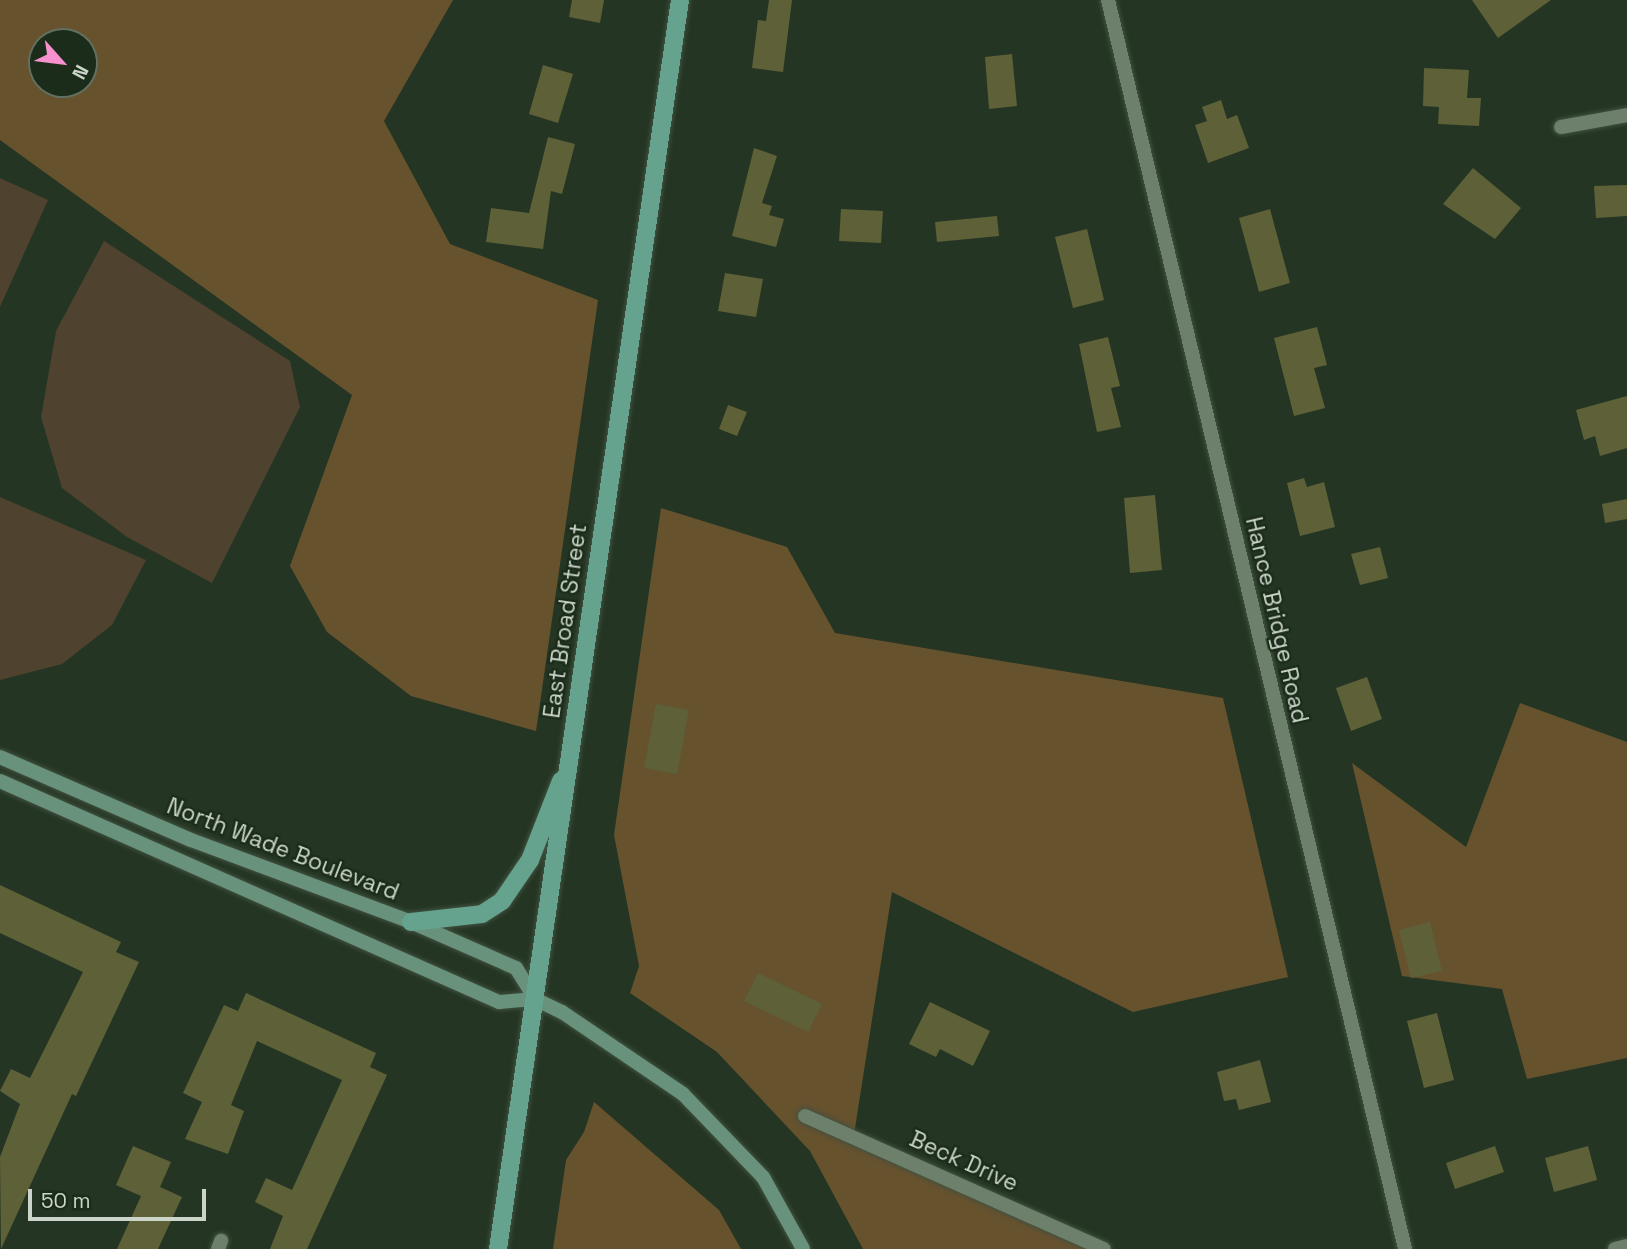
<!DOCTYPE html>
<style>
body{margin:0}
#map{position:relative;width:1627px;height:1249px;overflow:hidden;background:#243623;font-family:"Space Grotesk",sans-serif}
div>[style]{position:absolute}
.green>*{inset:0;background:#4f422e}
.forest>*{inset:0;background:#67522e}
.building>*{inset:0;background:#5e6038}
.roads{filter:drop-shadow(0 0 2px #415141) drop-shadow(0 0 2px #415141)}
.minor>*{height:14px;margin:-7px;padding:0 7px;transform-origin:7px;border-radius:7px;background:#6d806b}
.tertiary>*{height:14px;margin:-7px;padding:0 7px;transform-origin:7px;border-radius:7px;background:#6d806b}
.secondary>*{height:14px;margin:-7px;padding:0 7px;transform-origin:7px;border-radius:7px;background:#69927c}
.primary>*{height:18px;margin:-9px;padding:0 9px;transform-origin:9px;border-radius:9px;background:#65a38e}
span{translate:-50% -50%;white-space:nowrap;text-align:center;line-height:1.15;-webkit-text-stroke:5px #1b2c1a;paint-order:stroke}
.street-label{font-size:23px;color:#cbd5ca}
.north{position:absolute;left:28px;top:28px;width:70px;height:70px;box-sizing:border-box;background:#1b2c1a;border:2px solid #617060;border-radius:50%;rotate:118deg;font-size:19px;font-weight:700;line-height:28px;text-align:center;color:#cbd5ca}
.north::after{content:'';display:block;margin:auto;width:24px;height:32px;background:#f790ce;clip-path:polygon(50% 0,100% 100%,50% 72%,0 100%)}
.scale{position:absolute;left:28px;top:1189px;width:178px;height:32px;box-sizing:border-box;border:4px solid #cbd5ca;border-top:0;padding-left:9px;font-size:21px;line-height:24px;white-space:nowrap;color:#cbd5ca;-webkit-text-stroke:5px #1b2c1a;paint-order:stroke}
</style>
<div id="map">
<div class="green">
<div style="clip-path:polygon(0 178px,48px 200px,0 307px)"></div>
<div style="clip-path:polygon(104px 241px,290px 361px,300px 407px,212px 583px,127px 537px,62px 488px,41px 417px,56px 331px)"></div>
<div style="clip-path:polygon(0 497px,146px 560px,112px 625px,62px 664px,0 680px)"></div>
</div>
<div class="forest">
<div style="clip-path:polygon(evenodd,0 0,453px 0,384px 121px,450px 244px,598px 300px,536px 731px,411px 696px,327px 632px,290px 566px,352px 395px,0 140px,0 0,42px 42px,84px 42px,84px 84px,42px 84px,42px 42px)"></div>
<div style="clip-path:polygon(661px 508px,787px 547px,835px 633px,1223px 698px,1288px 977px,1133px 1012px,892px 892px,853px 1141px,1102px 1249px,863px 1249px,810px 1151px,717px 1052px,630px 993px,639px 966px,614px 835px)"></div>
<div style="clip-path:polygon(1520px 703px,1627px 742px,1627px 1058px,1527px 1079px,1502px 989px,1402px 976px,1352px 763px,1466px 847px)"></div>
<div style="clip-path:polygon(594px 1102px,719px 1210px,741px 1249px,553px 1249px,566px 1160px,584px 1132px)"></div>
</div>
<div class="building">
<div style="clip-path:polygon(572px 0,604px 0,600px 23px,569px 17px)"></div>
<div style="clip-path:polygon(769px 0,792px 0,783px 72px,752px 68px,758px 20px,766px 21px)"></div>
<div style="clip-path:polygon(1472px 0,1551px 0,1498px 38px)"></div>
<div style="clip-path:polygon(1012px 54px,1017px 106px,989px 109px,985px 57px)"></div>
<div style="clip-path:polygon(543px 65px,573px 74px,558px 123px,529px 114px)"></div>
<div style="clip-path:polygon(1424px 68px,1469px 70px,1467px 98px,1481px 98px,1479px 126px,1438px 124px,1439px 107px,1423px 106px)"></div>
<div style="clip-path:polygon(1221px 100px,1227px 119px,1237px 115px,1249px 148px,1208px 163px,1195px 125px,1207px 121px,1202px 107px)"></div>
<div style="clip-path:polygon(548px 137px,575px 144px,562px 194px,551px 191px,543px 249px,486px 242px,491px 208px,529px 213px)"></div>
<div style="clip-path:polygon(754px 148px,777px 156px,762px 203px,772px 206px,769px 215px,784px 219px,776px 247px,732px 236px)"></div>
<div style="clip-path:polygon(1473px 168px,1521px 208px,1495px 239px,1443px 204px)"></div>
<div style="clip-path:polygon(1627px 185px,1627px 216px,1596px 218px,1594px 186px)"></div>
<div style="clip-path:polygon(841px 209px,883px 211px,881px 243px,839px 241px)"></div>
<div style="clip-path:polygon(1270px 209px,1290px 283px,1259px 292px,1239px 218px)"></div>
<div style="clip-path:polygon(997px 216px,999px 236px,937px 242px,935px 222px)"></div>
<div style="clip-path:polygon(1087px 229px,1104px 300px,1073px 308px,1055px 237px)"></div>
<div style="clip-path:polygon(725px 273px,763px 279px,756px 317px,718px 311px)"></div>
<div style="clip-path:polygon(1317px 327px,1327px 365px,1314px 368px,1325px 408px,1294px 416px,1274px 338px)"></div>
<div style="clip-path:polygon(1108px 337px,1120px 386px,1111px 388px,1121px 427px,1097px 432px,1079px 344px)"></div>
<div style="clip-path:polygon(1627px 396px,1627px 448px,1600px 456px,1595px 436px,1584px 440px,1576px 410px)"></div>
<div style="clip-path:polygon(728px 405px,747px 412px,737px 436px,719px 429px)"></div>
<div style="clip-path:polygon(1304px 478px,1307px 487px,1324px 482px,1335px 527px,1300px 536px,1287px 483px)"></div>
<div style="clip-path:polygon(1155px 495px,1162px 570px,1130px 573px,1124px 498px)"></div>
<div style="clip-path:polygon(1627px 499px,1627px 519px,1605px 523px,1602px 504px)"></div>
<div style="clip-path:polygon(1380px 547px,1388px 578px,1360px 585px,1351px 554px)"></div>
<div style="clip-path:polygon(1367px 677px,1382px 719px,1351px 731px,1336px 688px)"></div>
<div style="clip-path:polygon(656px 704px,689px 710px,677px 774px,644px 768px)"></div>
<div style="clip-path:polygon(0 885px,121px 942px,116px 952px,139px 962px,76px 1096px,72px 1094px,1px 1249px,0 1157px,20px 1104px,0 1091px,11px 1069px,30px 1078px,83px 972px,0 933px)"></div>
<div style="clip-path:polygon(1430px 922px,1442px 971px,1411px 978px,1399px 930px)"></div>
<div style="clip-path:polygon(758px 973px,822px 1004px,808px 1032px,744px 1001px)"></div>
<div style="clip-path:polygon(246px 993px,376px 1053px,370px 1067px,387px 1075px,307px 1249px,270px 1249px,283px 1216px,255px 1202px,266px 1178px,292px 1190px,342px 1080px,257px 1041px,231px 1105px,244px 1111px,228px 1154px,185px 1139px,202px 1102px,183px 1093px,224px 1005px,238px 1011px)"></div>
<div style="clip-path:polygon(930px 1002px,990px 1031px,973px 1066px,940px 1049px,936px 1057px,909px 1044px)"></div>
<div style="clip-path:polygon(1437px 1013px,1454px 1080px,1424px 1088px,1407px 1021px)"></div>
<div style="clip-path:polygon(1260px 1060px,1271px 1102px,1239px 1110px,1236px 1099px,1224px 1101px,1217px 1072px)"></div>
<div style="clip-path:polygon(133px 1146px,171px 1162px,160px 1187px,182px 1197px,158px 1249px,117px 1249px,141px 1196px,116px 1185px)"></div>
<div style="clip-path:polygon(1495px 1146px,1504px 1172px,1455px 1189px,1446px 1163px)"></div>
<div style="clip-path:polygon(1588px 1146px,1597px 1180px,1554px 1192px,1545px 1158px)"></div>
</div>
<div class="roads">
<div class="minor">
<div style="left:1561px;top:127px;width:67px;rotate:-10.3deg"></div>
<div style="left:805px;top:1116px;width:327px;rotate:24deg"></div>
<div style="left:218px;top:1249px;width:9px;rotate:-69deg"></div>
<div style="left:1615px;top:1249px;width:12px;rotate:-14deg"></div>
</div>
<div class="tertiary">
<div style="left:1108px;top:0;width:1284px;rotate:76.62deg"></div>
</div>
<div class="secondary">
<div style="left:0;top:757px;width:208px;rotate:23.5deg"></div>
<div style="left:191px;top:840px;width:235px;rotate:20.4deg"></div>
<div style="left:411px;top:922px;width:115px;rotate:23.7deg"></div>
<div style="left:516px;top:968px;width:36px;rotate:58deg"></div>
<div style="left:0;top:781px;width:546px;rotate:23.89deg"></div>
<div style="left:499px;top:1002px;width:36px;rotate:-5deg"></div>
<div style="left:535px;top:999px;width:30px;rotate:26deg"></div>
<div style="left:562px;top:1012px;width:146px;rotate:34.1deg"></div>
<div style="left:683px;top:1094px;width:115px;rotate:46.1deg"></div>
<div style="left:763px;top:1177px;width:82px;rotate:60.9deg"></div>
</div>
<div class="primary">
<div style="left:411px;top:922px;width:71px;rotate:-6.4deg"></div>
<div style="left:482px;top:914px;width:24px;rotate:-33deg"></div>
<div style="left:502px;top:901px;width:50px;rotate:-55.7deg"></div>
<div style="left:530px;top:860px;width:85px;rotate:-68.6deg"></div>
<div style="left:498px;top:1249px;width:1262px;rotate:-81.71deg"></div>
</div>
</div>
<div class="street-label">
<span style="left:1277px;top:620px;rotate:77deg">Hance Bridge Road</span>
<span style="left:565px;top:621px;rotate:-82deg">East Broad Street</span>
<span style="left:283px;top:849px;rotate:21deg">North Wade Boulevard</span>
<span style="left:964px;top:1161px;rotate:24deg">Beck Drive</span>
</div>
<div class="north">N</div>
<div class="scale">50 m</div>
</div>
